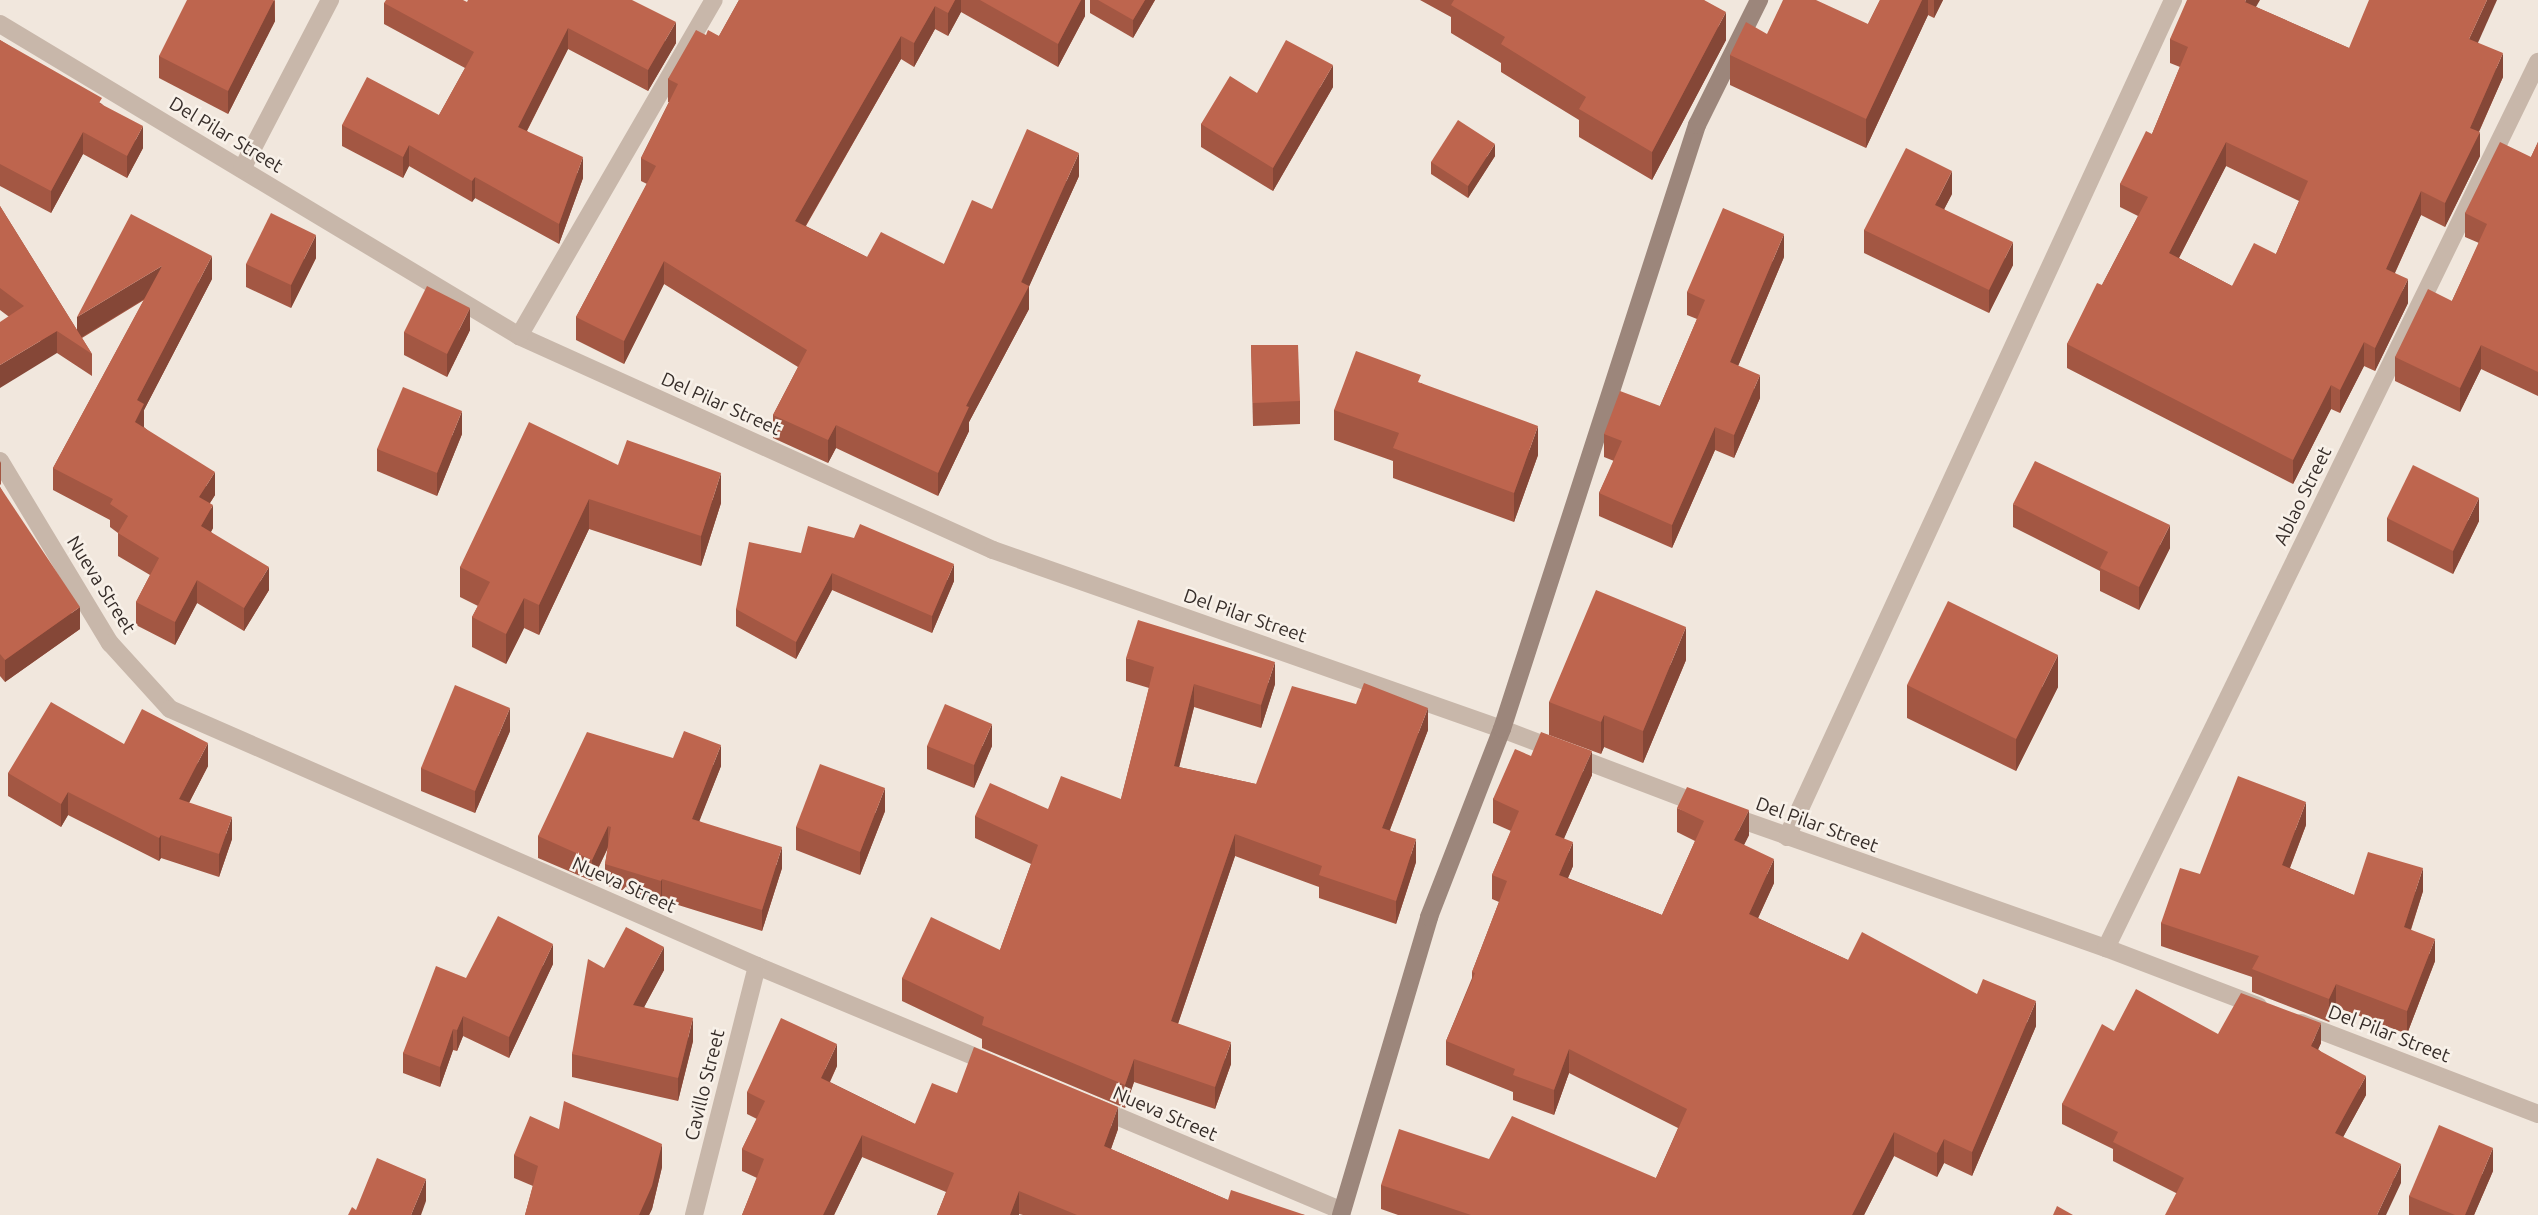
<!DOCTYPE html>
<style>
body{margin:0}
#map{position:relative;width:2538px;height:1215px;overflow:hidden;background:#f1e7dd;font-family:Ubuntu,sans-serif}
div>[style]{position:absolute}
.minor>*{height:18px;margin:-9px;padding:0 9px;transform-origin:9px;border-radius:9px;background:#c8b7aa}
.secondary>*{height:18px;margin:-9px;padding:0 9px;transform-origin:9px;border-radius:9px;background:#9c867b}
.wall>*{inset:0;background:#a35743}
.shaded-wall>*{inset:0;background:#854737}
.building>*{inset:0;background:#be654e}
span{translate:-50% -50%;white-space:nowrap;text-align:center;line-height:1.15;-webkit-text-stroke:5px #f8f1e9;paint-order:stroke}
.street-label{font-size:19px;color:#362d29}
</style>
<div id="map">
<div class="minor">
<div style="left:0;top:24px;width:606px;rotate:31.01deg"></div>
<div style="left:519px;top:336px;width:520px;rotate:24.3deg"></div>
<div style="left:993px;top:550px;width:540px;rotate:19.38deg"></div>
<div style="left:1502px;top:729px;width:214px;rotate:20.8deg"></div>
<div style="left:242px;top:169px;width:191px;rotate:-62.5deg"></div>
<div style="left:519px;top:336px;width:388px;rotate:-59.9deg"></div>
<div style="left:0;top:461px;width:213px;rotate:58.9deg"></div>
<div style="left:110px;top:643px;width:89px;rotate:47.7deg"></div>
<div style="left:170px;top:709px;width:641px;rotate:23.64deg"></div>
<div style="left:757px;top:966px;width:255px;rotate:22.6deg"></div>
<div style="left:1728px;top:815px;width:401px;rotate:19.4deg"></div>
<div style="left:2106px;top:948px;width:163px;rotate:20.9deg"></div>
<div style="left:1787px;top:837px;width:922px;rotate:-65.24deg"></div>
<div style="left:2106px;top:948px;width:986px;rotate:-64.01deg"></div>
<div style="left:2301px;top:1023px;width:254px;rotate:21deg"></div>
<div style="left:1095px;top:1107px;width:268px;rotate:22.8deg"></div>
<div style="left:694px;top:1215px;width:257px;rotate:-75.8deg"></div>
</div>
<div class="secondary">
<div style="left:1341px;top:1215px;width:311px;rotate:-73.5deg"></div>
<div style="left:1429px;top:917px;width:202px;rotate:-68.8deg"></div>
<div style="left:1502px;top:729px;width:635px;rotate:-72.11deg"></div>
<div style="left:1697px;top:125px;width:140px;rotate:-63.6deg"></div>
</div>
<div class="wall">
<div style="clip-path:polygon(275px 0,275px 21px,228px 114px,159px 78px,159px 56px)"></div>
<div style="clip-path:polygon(739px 0,1085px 0,1085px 16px,1058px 67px,961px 12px,948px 36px,935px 29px,914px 67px,901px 59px,806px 226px,867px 257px,944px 264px,992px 209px,1079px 176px,1029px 286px,1029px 309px,969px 422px,969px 431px,938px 496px,836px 448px,828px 463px,773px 438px,773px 415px,798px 367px,664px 284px,624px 364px,576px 340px,576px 317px,647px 184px,641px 181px,641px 158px,669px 102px,668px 102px,668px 79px,706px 35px,719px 36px)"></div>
<div style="clip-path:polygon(1090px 0,1155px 0,1133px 38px,1090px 13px)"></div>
<div style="clip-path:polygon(1420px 0,1704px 0,1726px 40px,1652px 180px,1579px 137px,1579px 120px,1501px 72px,1501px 63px,1451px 33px,1451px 17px)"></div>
<div style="clip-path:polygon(1880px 0,1943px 0,1934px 18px,1928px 15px,1866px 148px,1730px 85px,1730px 55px,1767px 34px,1868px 24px)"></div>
<div style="clip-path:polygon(467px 2px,676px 43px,648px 91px,568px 49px,527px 131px,583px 178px,559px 244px,475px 198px,472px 202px,409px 166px,403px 178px,342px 146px,342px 125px,439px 115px,465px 68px,384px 24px,384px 3px)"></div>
<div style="clip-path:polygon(evenodd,2256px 7px,2349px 48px,2478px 43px,2503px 77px,2479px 132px,2480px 156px,2445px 227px,2421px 215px,2395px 273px,2408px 303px,2375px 371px,2364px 366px,2340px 413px,2331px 409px,2293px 484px,2067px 368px,2067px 344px,2102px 285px,2138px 216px,2120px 207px,2120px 184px,2152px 134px,2180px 67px,2170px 63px,2170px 39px,2256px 7px,2226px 166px,2299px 201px,2276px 254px,2232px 286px,2179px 258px,2226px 166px)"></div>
<div style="clip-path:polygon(0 40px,102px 104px,143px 148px,127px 178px,83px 154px,51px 213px,0 186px)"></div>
<div style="clip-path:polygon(1333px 87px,1273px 191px,1201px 147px,1201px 124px,1257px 93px)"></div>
<div style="clip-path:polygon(2538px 142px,2538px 396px,2481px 369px,2460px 412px,2395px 381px,2395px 357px,2452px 301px,2479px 243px,2465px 237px,2465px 213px,2531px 157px)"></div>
<div style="clip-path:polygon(1495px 156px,1468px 198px,1431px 174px,1431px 162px)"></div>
<div style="clip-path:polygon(1952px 194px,1944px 209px,2013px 265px,1989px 313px,1864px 253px,1864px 230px)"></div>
<div style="clip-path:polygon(0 206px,77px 330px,77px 317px,212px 279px,144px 410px,144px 427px,215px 495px,210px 503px,213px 528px,211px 532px,269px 590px,244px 631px,197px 603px,175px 645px,136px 625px,136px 602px,150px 575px,118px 556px,118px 533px,110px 527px,110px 520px,53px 490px,53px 468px,144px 300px,82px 338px,92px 354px,92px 376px,57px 353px,0 310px)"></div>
<div style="clip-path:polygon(1784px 257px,1738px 366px,1760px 398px,1734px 458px,1715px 450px,1672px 548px,1599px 516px,1599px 493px,1614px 461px,1604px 457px,1604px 434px,1660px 406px,1697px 319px,1687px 315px,1687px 292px)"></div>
<div style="clip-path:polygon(316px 258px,291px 308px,246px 287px,246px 264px)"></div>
<div style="clip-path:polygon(470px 330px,447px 377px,404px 355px,404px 332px)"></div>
<div style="clip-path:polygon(1251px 345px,1300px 401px,1300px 424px,1253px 426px)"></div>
<div style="clip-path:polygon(1421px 383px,1538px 455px,1514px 522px,1393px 478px,1393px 461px,1334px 440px,1334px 410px)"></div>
<div style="clip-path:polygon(462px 434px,437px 496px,377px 471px,377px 449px)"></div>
<div style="clip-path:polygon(0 461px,1px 463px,1px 485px,0 484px)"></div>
<div style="clip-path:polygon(618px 465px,721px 503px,701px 566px,589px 529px,539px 635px,524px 628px,506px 664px,472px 647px,472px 617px,478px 606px,460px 597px,460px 567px)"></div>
<div style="clip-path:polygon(0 487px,80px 629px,5px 682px,0 676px)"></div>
<div style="clip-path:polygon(2013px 504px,2170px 548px,2139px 610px,2100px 591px,2100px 571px,2013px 527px)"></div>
<div style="clip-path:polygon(2387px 518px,2479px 521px,2453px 574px,2387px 541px)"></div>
<div style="clip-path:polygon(801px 553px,954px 581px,932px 633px,832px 590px,796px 659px,736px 626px,736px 609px)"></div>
<div style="clip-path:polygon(1126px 658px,1275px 684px,1261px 728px,1194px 707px,1179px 767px,1256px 784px,1428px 730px,1390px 830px,1416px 862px,1396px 924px,1319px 898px,1319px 887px,1235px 856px,1178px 1024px,1231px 1064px,1215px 1109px,1134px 1082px,1125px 1108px,982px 1048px,982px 1039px,902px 1001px,902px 978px,1000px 950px,1031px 864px,975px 838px,975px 816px,1048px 809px,1121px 799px,1149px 688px,1126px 681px)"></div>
<div style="clip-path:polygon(1686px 660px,1643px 763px,1604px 747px,1601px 754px,1549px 735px,1549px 702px)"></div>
<div style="clip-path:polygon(1907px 685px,2058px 687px,2016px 771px,1907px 718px)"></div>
<div style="clip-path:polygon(510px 731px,475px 813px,421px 791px,421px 768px)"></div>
<div style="clip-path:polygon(124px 744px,208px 766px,189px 803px,232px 839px,219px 877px,161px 858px,159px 861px,68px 815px,61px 827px,8px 796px,8px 773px)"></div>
<div style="clip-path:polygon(927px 746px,992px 746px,974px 788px,927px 769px)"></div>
<div style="clip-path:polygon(1531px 756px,1592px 775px,1564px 838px,1573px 866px,1568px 878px,1662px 915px,1695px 841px,1677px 832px,1677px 808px,1749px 835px,1744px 845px,1774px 883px,1758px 918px,1848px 960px,2036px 1026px,1972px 1176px,1944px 1163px,1937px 1177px,1894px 1156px,1864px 1215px,1398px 1215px,1381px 1209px,1381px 1185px,1489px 1159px,1656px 1178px,1678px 1128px,1569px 1073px,1554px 1115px,1513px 1100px,1513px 1092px,1446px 1065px,1446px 1041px,1472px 978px,1472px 972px,1499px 902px,1492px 899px,1492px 875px,1511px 831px,1493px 823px,1493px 799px)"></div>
<div style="clip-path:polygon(673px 758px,721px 766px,699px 821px,782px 868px,762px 931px,662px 900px,661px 902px,605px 885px,605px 864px,608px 848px,592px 881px,538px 858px,538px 836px)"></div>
<div style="clip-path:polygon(885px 811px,860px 875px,796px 850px,796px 827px)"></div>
<div style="clip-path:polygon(2306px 825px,2290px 868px,2354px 895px,2423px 891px,2411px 930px,2435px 961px,2407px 1034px,2336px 1007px,2329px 1022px,2252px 992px,2252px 977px,2161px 946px,2161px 923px,2200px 874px)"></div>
<div style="clip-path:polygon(553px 964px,509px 1058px,463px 1036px,457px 1051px,453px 1050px,440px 1087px,403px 1073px,403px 1053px,466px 978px)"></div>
<div style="clip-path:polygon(604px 968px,664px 970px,644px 1007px,693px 1041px,678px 1101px,572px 1077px,572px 1054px)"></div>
<div style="clip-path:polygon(2114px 1031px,2218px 1034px,2321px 1043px,2318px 1049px,2366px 1095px,2343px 1137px,2401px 1183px,2176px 1193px,2113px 1161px,2113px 1149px,2062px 1124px,2062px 1104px)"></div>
<div style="clip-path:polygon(837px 1066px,830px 1082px,915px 1124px,957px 1093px,1118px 1129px,1111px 1149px,1228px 1200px,1305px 1215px,1023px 1215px,1019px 1214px,1019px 1215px,937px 1215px,946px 1192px,862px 1157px,834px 1215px,742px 1215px,757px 1178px,742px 1171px,742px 1149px,757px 1119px,747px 1114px,747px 1092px)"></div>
<div style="clip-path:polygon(559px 1129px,662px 1167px,652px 1209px,649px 1215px,525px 1215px,533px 1186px,514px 1178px,514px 1155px)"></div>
<div style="clip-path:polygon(2493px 1171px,2474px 1215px,2409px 1215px,2409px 1196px)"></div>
</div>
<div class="shaded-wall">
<div style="clip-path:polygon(274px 0,275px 21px,228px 114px,228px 91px)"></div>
<div style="clip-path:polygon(955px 0,961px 0,961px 12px,948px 36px,948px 13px)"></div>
<div style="clip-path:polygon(1081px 0,1085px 0,1085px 16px,1058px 67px,1058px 44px)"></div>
<div style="clip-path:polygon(1145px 0,1155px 0,1133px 38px,1133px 20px)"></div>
<div style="clip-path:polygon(1922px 0,1928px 0,1928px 15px,1866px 148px,1866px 119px)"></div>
<div style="clip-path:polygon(1934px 0,1943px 0,1934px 18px)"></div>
<div style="clip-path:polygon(2246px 0,2260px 0,2245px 26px,2245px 2px)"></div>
<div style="clip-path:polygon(2487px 0,2497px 0,2469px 63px,2469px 39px)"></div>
<div style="clip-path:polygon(935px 6px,935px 29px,914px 67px,914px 43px)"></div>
<div style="clip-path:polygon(1726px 12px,1726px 40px,1652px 180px,1652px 152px)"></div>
<div style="clip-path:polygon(676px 22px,676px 43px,648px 91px,648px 70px)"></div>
<div style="clip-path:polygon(568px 28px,568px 49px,518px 148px,518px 127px)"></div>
<div style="clip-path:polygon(901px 36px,901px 59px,795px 244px,795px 221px)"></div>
<div style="clip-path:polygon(2503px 53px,2503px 77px,2471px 149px,2480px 132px,2480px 156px,2445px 227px,2445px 203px,2470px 128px)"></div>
<div style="clip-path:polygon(1333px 65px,1333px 87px,1273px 191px,1273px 168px)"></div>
<div style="clip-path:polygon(143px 126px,143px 148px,127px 178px,127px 156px)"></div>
<div style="clip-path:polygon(83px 132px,83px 154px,51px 213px,51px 191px)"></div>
<div style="clip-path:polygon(2226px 142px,2226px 166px,2169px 277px,2169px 253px)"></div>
<div style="clip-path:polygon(1495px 144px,1495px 156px,1468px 198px,1468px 186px)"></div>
<div style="clip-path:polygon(409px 145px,409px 166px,403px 178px,403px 157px)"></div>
<div style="clip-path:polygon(1079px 153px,1079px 176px,1028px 289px,1029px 286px,1029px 309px,969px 422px,969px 431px,938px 496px,938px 473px,966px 406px)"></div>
<div style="clip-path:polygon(583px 157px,583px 178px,559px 244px,559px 224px)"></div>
<div style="clip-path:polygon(1952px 171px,1952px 194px,1935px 227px,1935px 205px)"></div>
<div style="clip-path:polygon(475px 177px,475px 198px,472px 202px,472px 181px)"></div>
<div style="clip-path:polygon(2421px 191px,2421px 215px,2386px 292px,2386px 269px)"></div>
<div style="clip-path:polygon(1784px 234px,1784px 257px,1730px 385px,1730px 362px)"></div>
<div style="clip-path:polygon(316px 235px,316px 258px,291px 308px,291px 285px)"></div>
<div style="clip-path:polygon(2013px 242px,2013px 265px,1989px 313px,1989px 290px)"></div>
<div style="clip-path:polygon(212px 256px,212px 279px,144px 410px,144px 426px,135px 444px,135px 422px,137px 400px)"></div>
<div style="clip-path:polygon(664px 261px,664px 284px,624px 364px,624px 341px)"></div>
<div style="clip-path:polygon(162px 266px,162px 288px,77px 340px,77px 317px)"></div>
<div style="clip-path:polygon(2408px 279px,2408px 303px,2375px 371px,2375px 348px)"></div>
<div style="clip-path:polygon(470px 308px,470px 330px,447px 377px,447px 354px)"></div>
<div style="clip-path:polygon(57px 331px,57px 353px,0 388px,0 365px)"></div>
<div style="clip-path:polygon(2364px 342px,2364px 366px,2340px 413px,2340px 390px)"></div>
<div style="clip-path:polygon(2481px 345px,2481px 369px,2460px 412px,2460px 388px)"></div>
<div style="clip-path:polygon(1760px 375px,1760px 398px,1734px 458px,1734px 435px)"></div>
<div style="clip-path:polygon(2331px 385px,2331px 409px,2293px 484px,2293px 460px)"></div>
<div style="clip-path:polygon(462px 411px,462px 434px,437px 496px,437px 473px)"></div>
<div style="clip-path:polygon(836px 425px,836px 448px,828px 463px,828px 440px)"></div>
<div style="clip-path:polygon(1538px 426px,1538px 455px,1514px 522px,1514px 493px)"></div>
<div style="clip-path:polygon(1715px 427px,1715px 450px,1672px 548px,1672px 525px)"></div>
<div style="clip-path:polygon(215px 472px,215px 495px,199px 520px,199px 497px)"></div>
<div style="clip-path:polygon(721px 473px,721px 503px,701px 566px,701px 536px)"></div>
<div style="clip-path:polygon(2479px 498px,2479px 521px,2453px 574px,2453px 551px)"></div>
<div style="clip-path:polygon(589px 499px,589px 529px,539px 635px,539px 605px)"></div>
<div style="clip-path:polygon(213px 505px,213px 528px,201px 549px,201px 526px)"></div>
<div style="clip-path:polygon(2170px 525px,2170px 548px,2139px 610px,2139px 587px)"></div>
<div style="clip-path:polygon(954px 564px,954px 581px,932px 633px,932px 616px)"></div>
<div style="clip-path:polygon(269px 567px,269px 590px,244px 631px,244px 608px)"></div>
<div style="clip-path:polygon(832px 573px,832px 590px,796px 659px,796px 642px)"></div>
<div style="clip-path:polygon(197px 580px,197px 603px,175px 645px,175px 622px)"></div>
<div style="clip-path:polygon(524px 598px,524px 628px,506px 664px,506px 634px)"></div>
<div style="clip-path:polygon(80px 607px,80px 629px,5px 682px,5px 660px)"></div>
<div style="clip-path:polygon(1686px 627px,1686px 660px,1643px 763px,1643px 731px)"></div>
<div style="clip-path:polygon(2058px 655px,2058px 687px,2016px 771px,2016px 739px)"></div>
<div style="clip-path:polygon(1275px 662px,1275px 684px,1261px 728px,1261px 705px)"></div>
<div style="clip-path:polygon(1194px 684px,1194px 707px,1174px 788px,1174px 766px)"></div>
<div style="clip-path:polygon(510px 708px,510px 731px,475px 813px,475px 791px)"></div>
<div style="clip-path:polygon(1428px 708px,1428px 730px,1382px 850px,1382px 828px)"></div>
<div style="clip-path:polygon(1604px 715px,1604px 747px,1601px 754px,1601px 722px)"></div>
<div style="clip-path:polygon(992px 724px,992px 746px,974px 788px,974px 765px)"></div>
<div style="clip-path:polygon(208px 743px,208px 766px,179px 822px,179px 799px)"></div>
<div style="clip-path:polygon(721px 745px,721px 766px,692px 840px,692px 819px)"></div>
<div style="clip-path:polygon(1592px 751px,1592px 775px,1555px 859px,1555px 835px)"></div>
<div style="clip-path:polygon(885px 788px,885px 811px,860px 875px,860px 852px)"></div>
<div style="clip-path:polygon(68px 792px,68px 815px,61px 827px,61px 804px)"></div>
<div style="clip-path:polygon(2306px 802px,2306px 825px,2282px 888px,2282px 865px)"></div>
<div style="clip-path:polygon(1749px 810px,1749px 835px,1734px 864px,1734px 840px)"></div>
<div style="clip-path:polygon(232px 817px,232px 839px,219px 877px,219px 854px)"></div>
<div style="clip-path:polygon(608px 826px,608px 847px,592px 881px,592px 860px)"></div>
<div style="clip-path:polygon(1235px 834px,1235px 856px,1171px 1044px,1171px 1021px)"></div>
<div style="clip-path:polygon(161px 835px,161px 858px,159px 861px,159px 838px)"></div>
<div style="clip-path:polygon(1416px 839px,1416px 862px,1396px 924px,1396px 901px)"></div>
<div style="clip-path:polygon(1573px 842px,1573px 866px,1559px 899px,1559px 875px)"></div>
<div style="clip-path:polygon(782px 847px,782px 868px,762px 931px,762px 910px)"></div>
<div style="clip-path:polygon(1774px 859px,1774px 883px,1749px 938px,1749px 914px)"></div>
<div style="clip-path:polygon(2423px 868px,2423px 891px,2404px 950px,2404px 927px)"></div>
<div style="clip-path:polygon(662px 879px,662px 900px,661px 902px,661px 881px)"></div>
<div style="clip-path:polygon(2435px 939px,2435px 961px,2407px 1034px,2407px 1011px)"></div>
<div style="clip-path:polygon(553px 944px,553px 964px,509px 1058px,509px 1037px)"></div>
<div style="clip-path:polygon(664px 947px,664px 970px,633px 1028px,633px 1005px)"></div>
<div style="clip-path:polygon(2336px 984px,2336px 1007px,2329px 1022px,2329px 999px)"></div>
<div style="clip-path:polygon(2036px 1001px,2036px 1026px,1972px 1176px,1972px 1152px)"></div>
<div style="clip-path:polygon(463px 1016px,463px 1036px,457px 1051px,457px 1030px)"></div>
<div style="clip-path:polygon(693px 1018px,693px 1041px,678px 1101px,678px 1078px)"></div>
<div style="clip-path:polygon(2321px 1023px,2321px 1043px,2311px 1065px,2311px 1046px)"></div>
<div style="clip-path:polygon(453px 1029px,453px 1050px,440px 1087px,440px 1067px)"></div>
<div style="clip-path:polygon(1231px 1042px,1231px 1064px,1215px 1109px,1215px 1087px)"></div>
<div style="clip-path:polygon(837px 1044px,837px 1066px,821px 1100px,821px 1078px)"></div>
<div style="clip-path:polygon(1569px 1049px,1569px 1073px,1554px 1115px,1554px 1090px)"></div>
<div style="clip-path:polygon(1134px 1059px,1134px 1082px,1125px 1108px,1125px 1085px)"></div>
<div style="clip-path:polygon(2366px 1076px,2366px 1095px,2335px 1152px,2335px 1133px)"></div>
<div style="clip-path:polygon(1118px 1107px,1118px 1129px,1104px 1168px,1104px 1146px)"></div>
<div style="clip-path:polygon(1894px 1132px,1894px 1156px,1864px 1215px,1852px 1215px)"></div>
<div style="clip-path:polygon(862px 1135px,862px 1157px,834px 1215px,823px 1215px)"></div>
<div style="clip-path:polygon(1944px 1139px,1944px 1163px,1937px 1177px,1937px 1153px)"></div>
<div style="clip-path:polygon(662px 1144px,662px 1167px,652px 1209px,649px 1215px,639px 1215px)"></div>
<div style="clip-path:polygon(2493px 1148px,2493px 1171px,2474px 1215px,2465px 1215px)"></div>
<div style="clip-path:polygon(2401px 1164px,2401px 1183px,2386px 1215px,2377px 1215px)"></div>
<div style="clip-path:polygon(426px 1179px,426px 1201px,421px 1215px,411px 1215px)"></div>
<div style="clip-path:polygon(1019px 1191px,1019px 1215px,1010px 1215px)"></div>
</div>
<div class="building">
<div style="clip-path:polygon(187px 0,274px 0,228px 91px,159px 56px)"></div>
<div style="clip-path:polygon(386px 0,463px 0,467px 2px,468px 0,632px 0,676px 22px,648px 70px,568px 28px,518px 127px,583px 157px,559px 224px,475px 177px,472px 181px,409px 145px,403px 157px,342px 125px,367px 77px,439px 115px,474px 52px,384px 3px)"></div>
<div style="clip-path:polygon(739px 0,955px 0,948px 13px,935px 6px,914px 43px,901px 36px,795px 221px,867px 257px,881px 232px,944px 264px,972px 200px,992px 209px,1027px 129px,1079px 153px,1021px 282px,1029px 286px,966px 406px,969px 407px,938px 473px,836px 425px,828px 440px,773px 415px,807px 350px,664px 261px,624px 341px,576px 317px,656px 166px,641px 158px,678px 84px,668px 79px,696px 30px,706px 35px,708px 30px,719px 36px)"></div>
<div style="clip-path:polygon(980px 0,1081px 0,1058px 44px)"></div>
<div style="clip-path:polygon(1098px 0,1145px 0,1133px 20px)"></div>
<div style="clip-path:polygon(1454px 0,1704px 0,1726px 12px,1652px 152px,1579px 109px,1586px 97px,1501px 44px,1505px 37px,1451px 5px)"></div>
<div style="clip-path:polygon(1783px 0,1816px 0,1868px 24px,1880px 0,1922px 0,1866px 119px,1730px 55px,1746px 22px,1767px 34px)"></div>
<div style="clip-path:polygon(evenodd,2187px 0,2246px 0,2245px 2px,2349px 48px,2369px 0,2487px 0,2469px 39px,2503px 53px,2470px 128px,2480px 132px,2445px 203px,2421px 191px,2386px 269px,2408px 279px,2375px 348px,2364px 342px,2340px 390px,2331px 385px,2293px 460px,2067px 344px,2097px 283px,2102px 285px,2148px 197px,2120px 184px,2146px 131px,2152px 134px,2188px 47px,2170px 39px,2187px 0,2226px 142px,2308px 181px,2276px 254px,2254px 243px,2232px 286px,2169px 253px,2226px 142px)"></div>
<div style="clip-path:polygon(0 40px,102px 98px,99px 103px,143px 126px,127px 156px,83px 132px,51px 191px,0 164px)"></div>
<div style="clip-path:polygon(1286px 40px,1333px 65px,1273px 168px,1201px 124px,1230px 76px,1257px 93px)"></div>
<div style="clip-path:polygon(1458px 120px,1495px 144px,1468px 186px,1431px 162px)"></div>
<div style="clip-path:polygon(2500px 142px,2531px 157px,2538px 142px,2538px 372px,2481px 345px,2460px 388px,2395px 357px,2428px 289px,2452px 301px,2487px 224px,2465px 213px)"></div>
<div style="clip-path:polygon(1906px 148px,1952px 171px,1935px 205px,2013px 242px,1989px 290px,1864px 230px)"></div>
<div style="clip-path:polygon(0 206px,92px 354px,57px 331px,0 365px,0 322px,24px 306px,0 288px)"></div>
<div style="clip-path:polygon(1723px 208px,1784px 234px,1730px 362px,1760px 375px,1734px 435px,1715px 427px,1672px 525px,1599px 493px,1622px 441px,1604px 434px,1620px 391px,1660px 406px,1705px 300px,1687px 292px)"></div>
<div style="clip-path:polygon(271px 213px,316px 235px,291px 285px,246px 264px)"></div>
<div style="clip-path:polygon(131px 214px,212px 256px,137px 400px,144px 404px,135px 422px,215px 472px,199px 497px,213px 505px,201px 526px,269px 567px,244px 608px,197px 580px,175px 622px,136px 602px,159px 558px,118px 533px,128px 516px,110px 504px,113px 499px,53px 468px,162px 266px,77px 317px)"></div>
<div style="clip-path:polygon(427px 286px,470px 308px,447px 354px,404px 332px)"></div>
<div style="clip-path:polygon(1251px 345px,1298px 345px,1300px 401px,1253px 403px)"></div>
<div style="clip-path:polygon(1356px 351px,1421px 375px,1418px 382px,1538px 426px,1514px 493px,1393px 448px,1399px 433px,1334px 410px)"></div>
<div style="clip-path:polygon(403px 387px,462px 411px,437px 473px,377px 449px)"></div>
<div style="clip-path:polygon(529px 422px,618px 465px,627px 440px,721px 473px,701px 536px,589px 499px,539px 605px,524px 598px,506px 634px,472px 617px,490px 582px,460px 567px)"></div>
<div style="clip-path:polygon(2035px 461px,2170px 525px,2139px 587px,2100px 568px,2108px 552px,2013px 504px)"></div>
<div style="clip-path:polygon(2413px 465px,2479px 498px,2453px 551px,2387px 518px)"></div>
<div style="clip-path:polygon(0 487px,80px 607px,5px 660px,0 654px)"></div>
<div style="clip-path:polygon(860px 524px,954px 564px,932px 616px,832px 573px,796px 642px,736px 609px,749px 542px,801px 553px,808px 526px,854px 538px)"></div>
<div style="clip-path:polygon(1596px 590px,1686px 627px,1643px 731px,1604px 715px,1601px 722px,1549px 702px)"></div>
<div style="clip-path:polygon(1948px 601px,2058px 655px,2016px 739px,1907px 685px)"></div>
<div style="clip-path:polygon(1138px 620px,1275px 662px,1261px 705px,1194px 684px,1174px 766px,1256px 784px,1292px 686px,1356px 704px,1364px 683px,1428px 708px,1382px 828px,1416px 839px,1396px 901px,1319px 875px,1322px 866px,1235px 834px,1171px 1021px,1231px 1042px,1215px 1087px,1134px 1059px,1125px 1085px,982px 1025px,984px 1017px,902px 978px,931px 917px,1000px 950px,1038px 845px,975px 816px,990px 783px,1048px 809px,1061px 776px,1121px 799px,1154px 667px,1126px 658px)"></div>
<div style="clip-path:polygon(455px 685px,510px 708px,475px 791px,421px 768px)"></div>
<div style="clip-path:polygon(51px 702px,124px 744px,142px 709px,208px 743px,179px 799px,232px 817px,219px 854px,161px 835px,159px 838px,68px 792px,61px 804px,8px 773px)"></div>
<div style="clip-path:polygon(945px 704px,992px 724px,974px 765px,927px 746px)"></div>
<div style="clip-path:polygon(684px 731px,721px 745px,692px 819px,782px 847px,762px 910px,662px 879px,661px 881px,605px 864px,611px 827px,608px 826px,592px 860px,538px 836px,587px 732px,673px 758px)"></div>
<div style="clip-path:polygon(1541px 732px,1592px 751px,1555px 835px,1573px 842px,1559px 875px,1662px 915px,1704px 821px,1677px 808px,1687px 787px,1749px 810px,1734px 840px,1774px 859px,1749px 914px,1848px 960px,1862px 932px,1977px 994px,1983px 979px,2036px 1001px,1972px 1152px,1944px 1139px,1937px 1153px,1894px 1132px,1852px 1215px,1471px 1215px,1381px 1185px,1399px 1129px,1489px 1159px,1512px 1116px,1656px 1178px,1687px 1109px,1569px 1049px,1554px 1090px,1513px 1075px,1515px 1069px,1446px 1041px,1475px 973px,1472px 972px,1507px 881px,1492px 875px,1519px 811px,1493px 799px,1515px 749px,1531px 756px)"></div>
<div style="clip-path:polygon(820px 764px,885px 788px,860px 852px,796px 827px)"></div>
<div style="clip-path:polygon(2238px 776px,2306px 802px,2282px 865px,2354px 895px,2368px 852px,2423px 868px,2404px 927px,2435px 939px,2407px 1011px,2336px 984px,2329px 999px,2252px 969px,2259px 956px,2161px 923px,2180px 868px,2200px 874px)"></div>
<div style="clip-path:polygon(498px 916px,553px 944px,509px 1037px,463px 1016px,457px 1030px,453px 1029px,440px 1067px,403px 1053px,436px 966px,466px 978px)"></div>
<div style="clip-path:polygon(626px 927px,664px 947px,633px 1005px,693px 1018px,678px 1078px,572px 1054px,588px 959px,604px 968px)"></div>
<div style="clip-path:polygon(2136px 989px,2218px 1034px,2241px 993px,2321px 1023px,2311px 1046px,2366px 1076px,2335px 1133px,2401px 1164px,2377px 1215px,2165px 1215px,2184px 1178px,2113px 1142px,2118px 1132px,2062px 1104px,2102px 1024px,2114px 1031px)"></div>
<div style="clip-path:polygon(781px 1018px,837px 1044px,821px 1078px,915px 1124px,932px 1083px,957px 1093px,974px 1047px,1118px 1107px,1104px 1146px,1228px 1200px,1231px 1190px,1305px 1215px,1077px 1215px,1019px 1191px,1010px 1215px,937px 1215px,954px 1173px,862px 1135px,823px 1215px,742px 1215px,764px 1159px,742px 1149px,765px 1101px,747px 1092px)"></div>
<div style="clip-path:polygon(564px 1101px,662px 1144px,652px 1186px,639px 1215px,525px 1215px,538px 1166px,514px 1155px,530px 1116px,559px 1129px)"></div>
<div style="clip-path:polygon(2439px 1125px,2493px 1148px,2465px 1215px,2455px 1215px,2409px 1196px)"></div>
<div style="clip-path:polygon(377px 1158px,426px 1179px,411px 1215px,348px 1215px,352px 1207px,356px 1210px)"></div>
<div style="clip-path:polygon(2057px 1206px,2073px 1215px,2053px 1215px)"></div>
</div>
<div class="street-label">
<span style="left:226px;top:135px;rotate:31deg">Del Pilar Street</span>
<span style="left:721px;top:404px;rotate:24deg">Del Pilar Street</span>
<span style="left:2303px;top:496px;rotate:-64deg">Ablao Street</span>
<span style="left:101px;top:585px;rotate:58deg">Nueva Street</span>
<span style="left:1245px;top:616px;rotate:19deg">Del Pilar Street</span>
<span style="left:1817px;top:825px;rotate:20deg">Del Pilar Street</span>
<span style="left:624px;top:885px;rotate:24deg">Nueva Street</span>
<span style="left:2389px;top:1034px;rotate:21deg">Del Pilar Street</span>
<span style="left:705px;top:1085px;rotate:-76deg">Cavillo Street</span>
<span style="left:1165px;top:1114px;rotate:23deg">Nueva Street</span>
</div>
</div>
